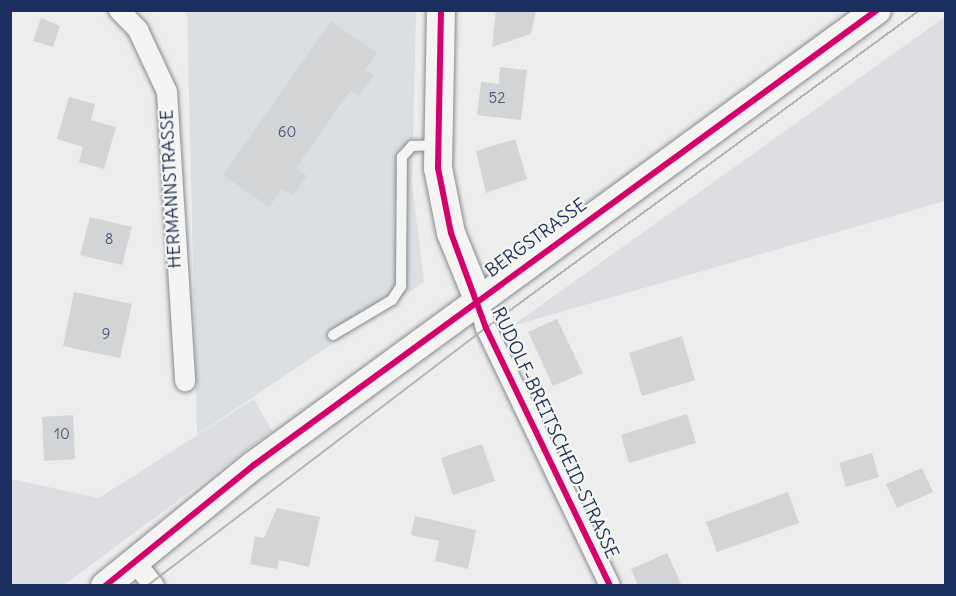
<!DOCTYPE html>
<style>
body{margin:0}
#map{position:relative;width:956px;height:596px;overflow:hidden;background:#ededed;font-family:Delius,sans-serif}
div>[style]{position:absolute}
.built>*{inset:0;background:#dcdfe1}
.green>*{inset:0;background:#dcdee1}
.building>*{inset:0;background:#d3d4d6}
.roads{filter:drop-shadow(0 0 2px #868992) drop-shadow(0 0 2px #868992)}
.lane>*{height:10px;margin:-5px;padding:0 5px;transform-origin:5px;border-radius:5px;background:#f4f4f2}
.street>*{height:20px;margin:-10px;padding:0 10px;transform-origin:10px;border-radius:10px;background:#f4f4f2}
.secondary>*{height:28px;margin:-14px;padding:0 14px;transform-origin:14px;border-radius:14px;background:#f4f4f2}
.tram>*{height:1.5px;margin:-0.75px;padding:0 0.75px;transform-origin:0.75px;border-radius:0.75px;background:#b1b3b8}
.cycleway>*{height:6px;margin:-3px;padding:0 3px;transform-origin:3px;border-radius:3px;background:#d6006c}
span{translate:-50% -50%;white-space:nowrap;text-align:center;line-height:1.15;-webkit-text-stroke:4.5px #f6f6f2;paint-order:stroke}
.number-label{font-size:15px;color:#49587c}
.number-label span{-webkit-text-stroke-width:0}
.street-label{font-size:18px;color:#1b2f5e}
.frame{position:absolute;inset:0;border:12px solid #1b2f5e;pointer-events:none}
</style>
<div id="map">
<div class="built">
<div style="clip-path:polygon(187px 11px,416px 11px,412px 183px,424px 282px,197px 435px)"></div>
</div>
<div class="green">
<div style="clip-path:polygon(945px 17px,945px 201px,512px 326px)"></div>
<div style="clip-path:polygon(254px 399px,272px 431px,64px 585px,11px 585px,11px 479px,99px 498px)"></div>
</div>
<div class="building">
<div style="clip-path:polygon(496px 10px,536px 10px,531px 34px,492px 47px)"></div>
<div style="clip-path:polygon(41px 18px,60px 26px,53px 47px,33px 41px)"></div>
<div style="clip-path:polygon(331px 21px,377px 53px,365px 70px,374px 75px,359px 96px,351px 90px,296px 168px,307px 176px,293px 196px,282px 189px,269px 207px,223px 175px)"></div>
<div style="clip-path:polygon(500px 67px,527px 70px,521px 120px,477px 115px,481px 82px,499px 84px)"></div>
<div style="clip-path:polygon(69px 97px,95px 104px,91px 120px,116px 127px,104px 169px,79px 162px,83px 147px,57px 139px)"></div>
<div style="clip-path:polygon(515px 139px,527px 179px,486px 193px,476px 151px)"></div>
<div style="clip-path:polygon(90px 217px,132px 227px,122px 265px,80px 255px)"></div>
<div style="clip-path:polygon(74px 292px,132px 304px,120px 358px,63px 346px)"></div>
<div style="clip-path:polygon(557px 319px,583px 373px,553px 386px,528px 332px)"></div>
<div style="clip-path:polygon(682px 336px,695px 380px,642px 396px,629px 353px)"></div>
<div style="clip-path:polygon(687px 414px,696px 443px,629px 463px,621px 435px)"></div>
<div style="clip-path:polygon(73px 415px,75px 459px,44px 461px,42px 417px)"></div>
<div style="clip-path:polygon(482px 444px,495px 481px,453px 495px,441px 458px)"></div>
<div style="clip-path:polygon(872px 453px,879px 477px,846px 487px,839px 463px)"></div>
<div style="clip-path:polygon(922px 468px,933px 492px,897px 508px,886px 484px)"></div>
<div style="clip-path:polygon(788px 492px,799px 523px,717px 552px,706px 522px)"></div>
<div style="clip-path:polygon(277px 508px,320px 517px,309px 567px,279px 560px,277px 569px,250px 564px,255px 536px,264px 538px)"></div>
<div style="clip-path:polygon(415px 516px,476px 530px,468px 569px,435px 561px,439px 541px,411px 535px)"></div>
<div style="clip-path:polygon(667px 553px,682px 586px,638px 586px,631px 569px)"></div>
</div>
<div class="roads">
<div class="lane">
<div style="left:333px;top:335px;width:69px;rotate:-30.7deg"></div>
<div style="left:392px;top:300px;width:17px;rotate:-57deg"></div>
<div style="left:401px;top:286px;width:129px;rotate:-89.6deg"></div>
<div style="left:402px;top:157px;width:15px;rotate:-48deg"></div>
<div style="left:412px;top:146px;width:25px;rotate:-2deg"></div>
</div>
<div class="street">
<div style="left:119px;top:10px;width:28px;rotate:46deg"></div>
<div style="left:138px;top:30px;width:68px;rotate:64.9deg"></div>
<div style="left:167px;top:92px;width:290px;rotate:86.4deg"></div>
<div style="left:478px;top:299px;width:30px;rotate:75deg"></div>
<div style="left:486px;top:328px;width:286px;rotate:64.3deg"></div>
<div style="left:133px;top:560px;width:33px;rotate:51deg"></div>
</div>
<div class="secondary">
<div style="left:441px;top:10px;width:158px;rotate:91.1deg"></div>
<div style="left:438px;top:168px;width:66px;rotate:78.7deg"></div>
<div style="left:451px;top:233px;width:71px;rotate:67.8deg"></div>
<div style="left:105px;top:586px;width:192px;rotate:-39.1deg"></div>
<div style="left:254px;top:465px;width:771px;rotate:-36.14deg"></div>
</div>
</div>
<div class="tram">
<div style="left:147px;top:586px;width:426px;rotate:-37.3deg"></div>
<div style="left:486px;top:328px;width:538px;rotate:-36.23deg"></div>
</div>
<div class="cycleway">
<div style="left:441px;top:10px;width:158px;rotate:91.1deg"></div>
<div style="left:438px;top:168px;width:66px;rotate:78.7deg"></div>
<div style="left:451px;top:233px;width:101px;rotate:69.8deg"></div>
<div style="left:486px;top:328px;width:286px;rotate:64.3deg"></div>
<div style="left:105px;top:586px;width:192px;rotate:-39.1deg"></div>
<div style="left:254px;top:465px;width:771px;rotate:-36.14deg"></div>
</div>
<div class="number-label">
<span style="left:497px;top:98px">52</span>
<span style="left:287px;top:132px">60</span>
<span style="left:109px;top:239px">8</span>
<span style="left:106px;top:334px">9</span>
<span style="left:62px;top:434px">10</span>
</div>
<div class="street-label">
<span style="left:171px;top:189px;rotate:-93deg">HERMANNSTRASSE</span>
<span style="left:536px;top:238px;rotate:-36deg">BERGSTRASSE</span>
<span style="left:555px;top:433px;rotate:65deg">RUDOLF-BREITSCHEID-STRASSE</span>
</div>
<div class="frame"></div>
</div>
